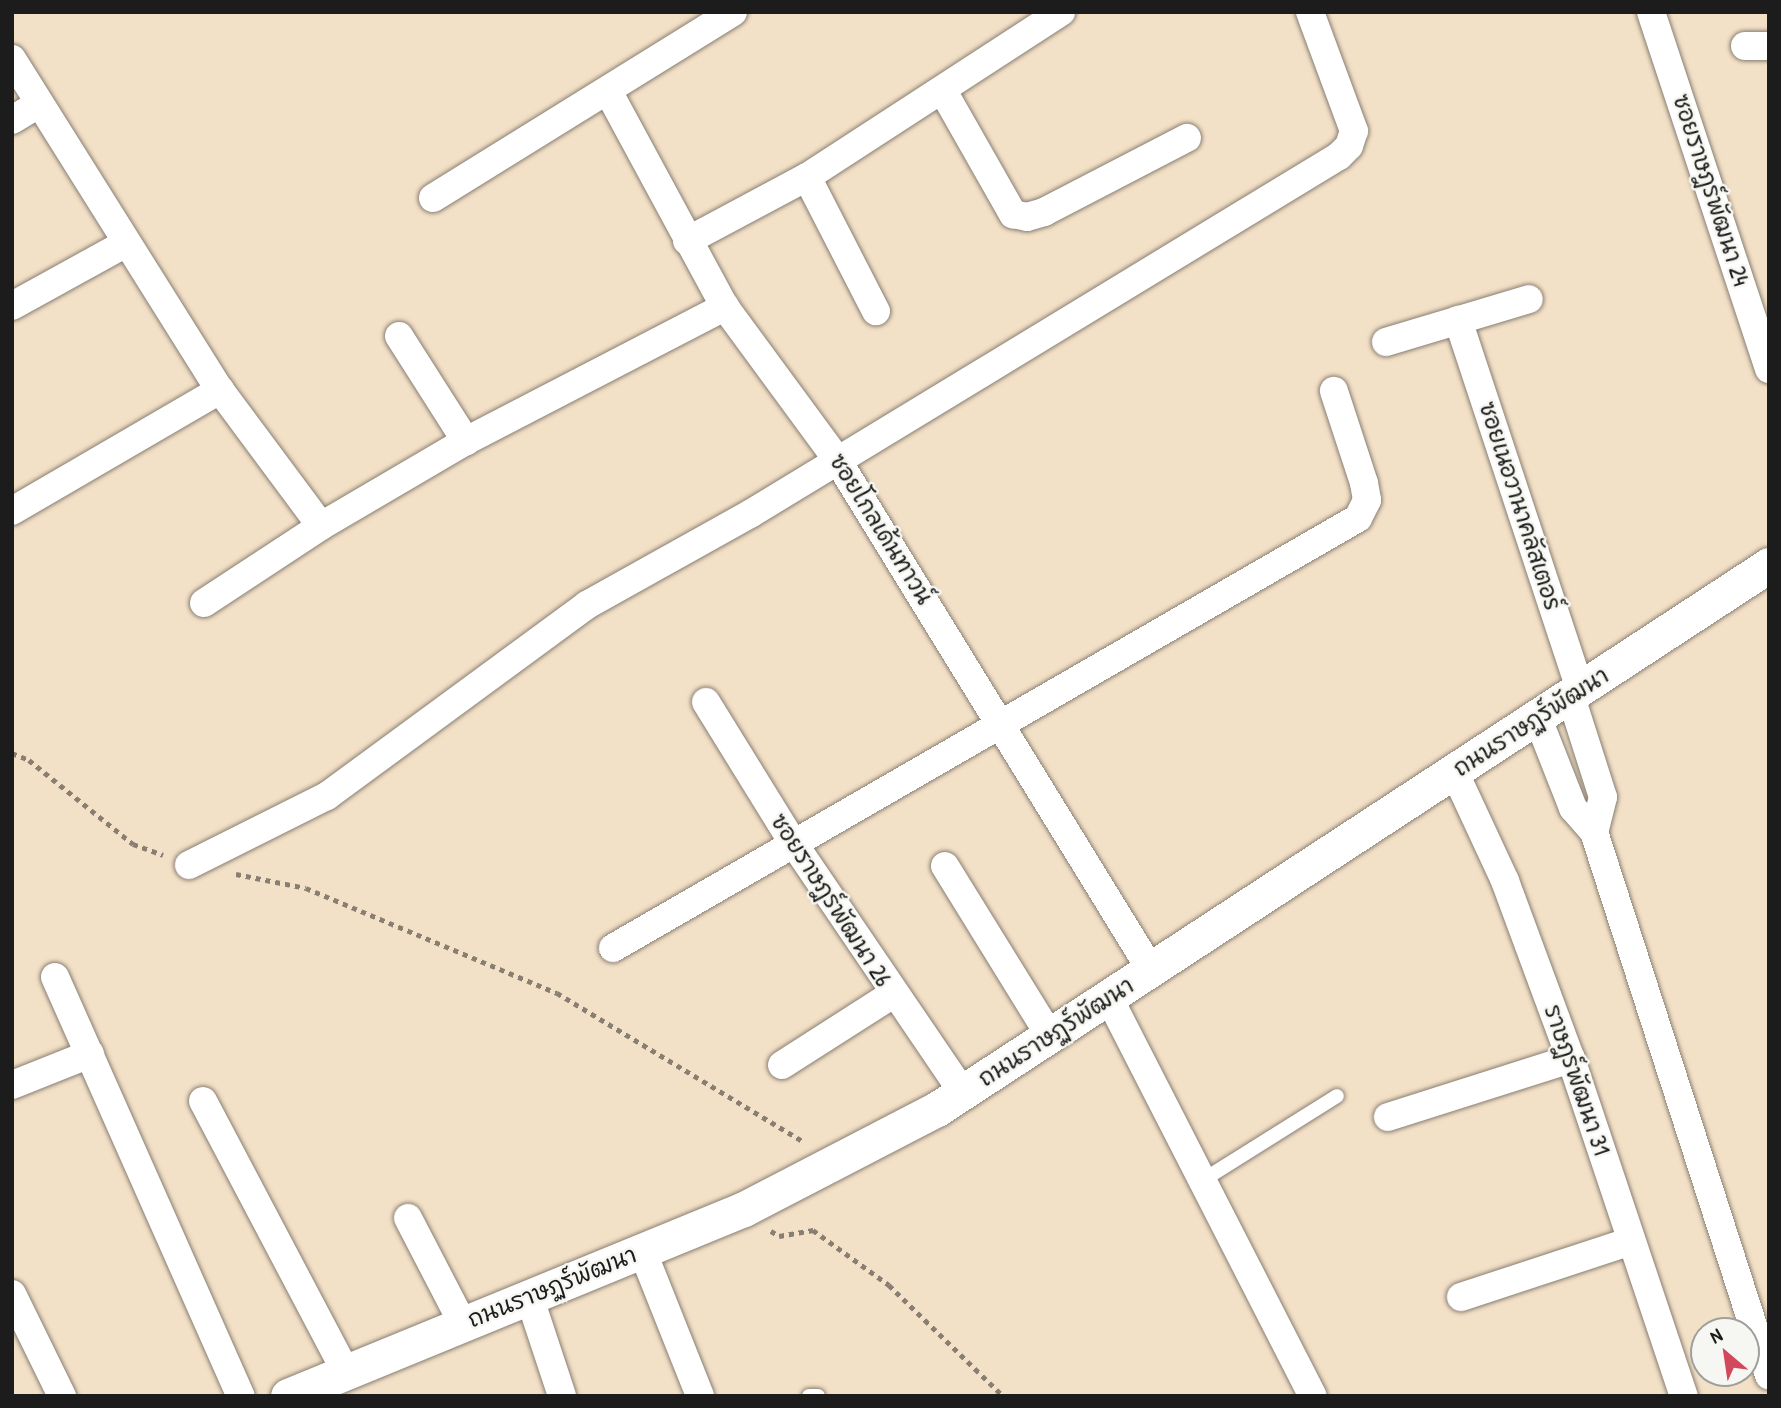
<!DOCTYPE html>
<meta charset="utf-8">
<style>
body{margin:0}
#map{position:relative;width:1781px;height:1408px;overflow:hidden;background:#f3e1c7;font-family:"Patrick Hand","Playpen Sans Thai",sans-serif}
div>[style]{position:absolute}
.path>*{height:4.5px;margin-top:-2.25px;transform-origin:0;background:repeating-linear-gradient(90deg,#887e72 0 5px,transparent 0 10px)}
.roads{filter:drop-shadow(0 0 2px #887e72) drop-shadow(0 0 2px #887e72)}
.service>*{height:14px;margin:-7px;padding:0 7px;transform-origin:7px;border-radius:7px;background:#fff}
.minor>*{height:28px;margin:-14px;padding:0 14px;transform-origin:14px;border-radius:14px;background:#fff}
.tertiary>*{height:35px;margin:-17.5px;padding:0 17.5px;transform-origin:17.5px;border-radius:17.5px;background:#fff}
span{translate:-50% -50%;white-space:nowrap;text-align:center;line-height:1.15;-webkit-text-stroke:5px #f6f6f2;paint-order:stroke}
.street-label{font-size:23px;color:#1c1c1c}
.frame{position:absolute;inset:0;border:14px solid #1c1c1c;pointer-events:none}
.north{position:absolute;left:1690px;top:1317px;width:70px;height:70px;box-sizing:border-box;background:#f6f6f2;border:2px solid #9f9f9c;border-radius:50%;rotate:331deg;font-size:19px;font-weight:700;line-height:28px;text-align:center;color:#1c1c1c}
.north::after{content:'';display:block;margin:auto;width:24px;height:32px;background:#d1495b;clip-path:polygon(50% 0,100% 100%,50% 72%,0 100%)}
</style>
<div id="map">
<div class="path">
<div style="left:12px;top:753px;width:18px;rotate:22deg"></div>
<div style="left:29px;top:760px;width:134px;rotate:38.9deg"></div>
<div style="left:133px;top:844px;width:32px;rotate:20deg"></div>
<div style="left:236px;top:874px;width:71px;rotate:11.3deg"></div>
<div style="left:306px;top:888px;width:272px;rotate:22.7deg"></div>
<div style="left:557px;top:993px;width:288px;rotate:31.1deg"></div>
<div style="left:771px;top:1231px;width:9px;rotate:32deg"></div>
<div style="left:779px;top:1236px;width:35px;rotate:-10deg"></div>
<div style="left:813px;top:1230px;width:94px;rotate:35.9deg"></div>
<div style="left:889px;top:1285px;width:159px;rotate:44.2deg"></div>
</div>
<div class="roads">
<div class="service">
<div style="left:1203px;top:1180px;width:158px;rotate:-32.1deg"></div>
<div style="left:809px;top:1396px;width:9px"></div>
</div>
<div class="minor">
<div style="left:1651px;top:12px;width:376px;rotate:71.7deg"></div>
<div style="left:1745px;top:46px;width:24px"></div>
<div style="left:12px;top:59px;width:391px;rotate:57.9deg"></div>
<div style="left:220px;top:390px;width:169px;rotate:53.4deg"></div>
<div style="left:608px;top:91px;width:246px;rotate:61.6deg"></div>
<div style="left:725px;top:307px;width:191px;rotate:53.7deg"></div>
<div style="left:838px;top:461px;width:598px;rotate:58.41deg"></div>
<div style="left:943px;top:91px;width:142px;rotate:60.4deg"></div>
<div style="left:1013px;top:214px;width:14px;rotate:12deg"></div>
<div style="left:1027px;top:217px;width:18px;rotate:-16deg"></div>
<div style="left:1044px;top:212px;width:161px;rotate:-27.4deg"></div>
<div style="left:12px;top:120px;width:29px;rotate:-31deg"></div>
<div style="left:807px;top:177px;width:151px;rotate:62.8deg"></div>
<div style="left:433px;top:198px;width:353px;rotate:-31.8deg"></div>
<div style="left:687px;top:241px;width:136px;rotate:-28.1deg"></div>
<div style="left:807px;top:177px;width:303px;rotate:-33deg"></div>
<div style="left:12px;top:306px;width:130px;rotate:-28.9deg"></div>
<div style="left:1458px;top:320px;width:391px;rotate:71.7deg"></div>
<div style="left:399px;top:336px;width:125px;rotate:57.5deg"></div>
<div style="left:1386px;top:342px;width:149px;rotate:-16.7deg"></div>
<div style="left:12px;top:511px;width:241px;rotate:-30.2deg"></div>
<div style="left:204px;top:603px;width:140px;rotate:-33.3deg"></div>
<div style="left:321px;top:526px;width:168px;rotate:-30.4deg"></div>
<div style="left:466px;top:441px;width:292px;rotate:-27.4deg"></div>
<div style="left:1571px;top:697px;width:105px;rotate:72.3deg"></div>
<div style="left:1603px;top:797px;width:36px;rotate:104deg"></div>
<div style="left:706px;top:702px;width:163px;rotate:58.3deg"></div>
<div style="left:792px;top:841px;width:305px;rotate:55.8deg"></div>
<div style="left:1538px;top:719px;width:96px;rotate:68.5deg"></div>
<div style="left:1573px;top:808px;width:32px;rotate:49deg"></div>
<div style="left:1594px;top:832px;width:571px;rotate:72.14deg"></div>
<div style="left:1454px;top:771px;width:121px;rotate:65.1deg"></div>
<div style="left:1505px;top:881px;width:190px;rotate:69.7deg"></div>
<div style="left:1571px;top:1059px;width:355px;rotate:71.5deg"></div>
<div style="left:189px;top:865px;width:154px;rotate:-26.6deg"></div>
<div style="left:327px;top:796px;width:323px;rotate:-36.3deg"></div>
<div style="left:587px;top:605px;width:187px;rotate:-29.2deg"></div>
<div style="left:750px;top:514px;width:689px;rotate:-31.29deg"></div>
<div style="left:1339px;top:156px;width:14px;rotate:-45deg"></div>
<div style="left:1349px;top:146px;width:16px;rotate:-72deg"></div>
<div style="left:1354px;top:131px;width:127px;rotate:-110.3deg"></div>
<div style="left:945px;top:866px;width:200px;rotate:58.3deg"></div>
<div style="left:613px;top:948px;width:860px;rotate:-29.99deg"></div>
<div style="left:1358px;top:518px;width:20px;rotate:-63deg"></div>
<div style="left:1367px;top:500px;width:17px;rotate:-100deg"></div>
<div style="left:1364px;top:483px;width:97px;rotate:-108.1deg"></div>
<div style="left:55px;top:977px;width:458px;rotate:66.1deg"></div>
<div style="left:1108px;top:996px;width:449px;rotate:62.9deg"></div>
<div style="left:782px;top:1065px;width:132px;rotate:-32.6deg"></div>
<div style="left:12px;top:1085px;width:84px;rotate:-21.7deg"></div>
<div style="left:203px;top:1101px;width:306px;rotate:62.2deg"></div>
<div style="left:1388px;top:1117px;width:192px;rotate:-17.6deg"></div>
<div style="left:408px;top:1218px;width:119px;rotate:62.6deg"></div>
<div style="left:642px;top:1250px;width:157px;rotate:68.3deg"></div>
<div style="left:12px;top:1294px;width:114px;rotate:63.9deg"></div>
<div style="left:529px;top:1296px;width:105px;rotate:71.7deg"></div>
<div style="left:1461px;top:1297px;width:179px;rotate:-18.2deg"></div>
</div>
<div class="tertiary">
<div style="left:288px;top:1396px;width:493px;rotate:-22.3deg"></div>
<div style="left:744px;top:1209px;width:217px;rotate:-27.4deg"></div>
<div style="left:937px;top:1109px;width:994px;rotate:-33.18deg"></div>
</div>
</div>
<div class="street-label">
<span style="left:1711px;top:190px;rotate:72deg">ซอยราษฎร์พัฒนา 24</span>
<span style="left:1520px;top:506px;rotate:72deg">ซอยเนอวานาคลัสเตอร์</span>
<span style="left:881px;top:529px;rotate:58deg">ซอยโกลเด้นทาวน์</span>
<span style="left:1531px;top:722px;rotate:-33deg">ถนนราษฏร์พัฒนา</span>
<span style="left:831px;top:900px;rotate:57deg">ซอยราษฎร์พัฒนา 26</span>
<span style="left:1056px;top:1032px;rotate:-33deg">ถนนราษฏร์พัฒนา</span>
<span style="left:1577px;top:1080px;rotate:71deg">ราษฎร์พัฒนา 31</span>
<span style="left:552px;top:1287px;rotate:-22deg">ถนนราษฏร์พัฒนา</span>
</div>
<div class="frame"></div>
<div class="north">N</div>
</div>
